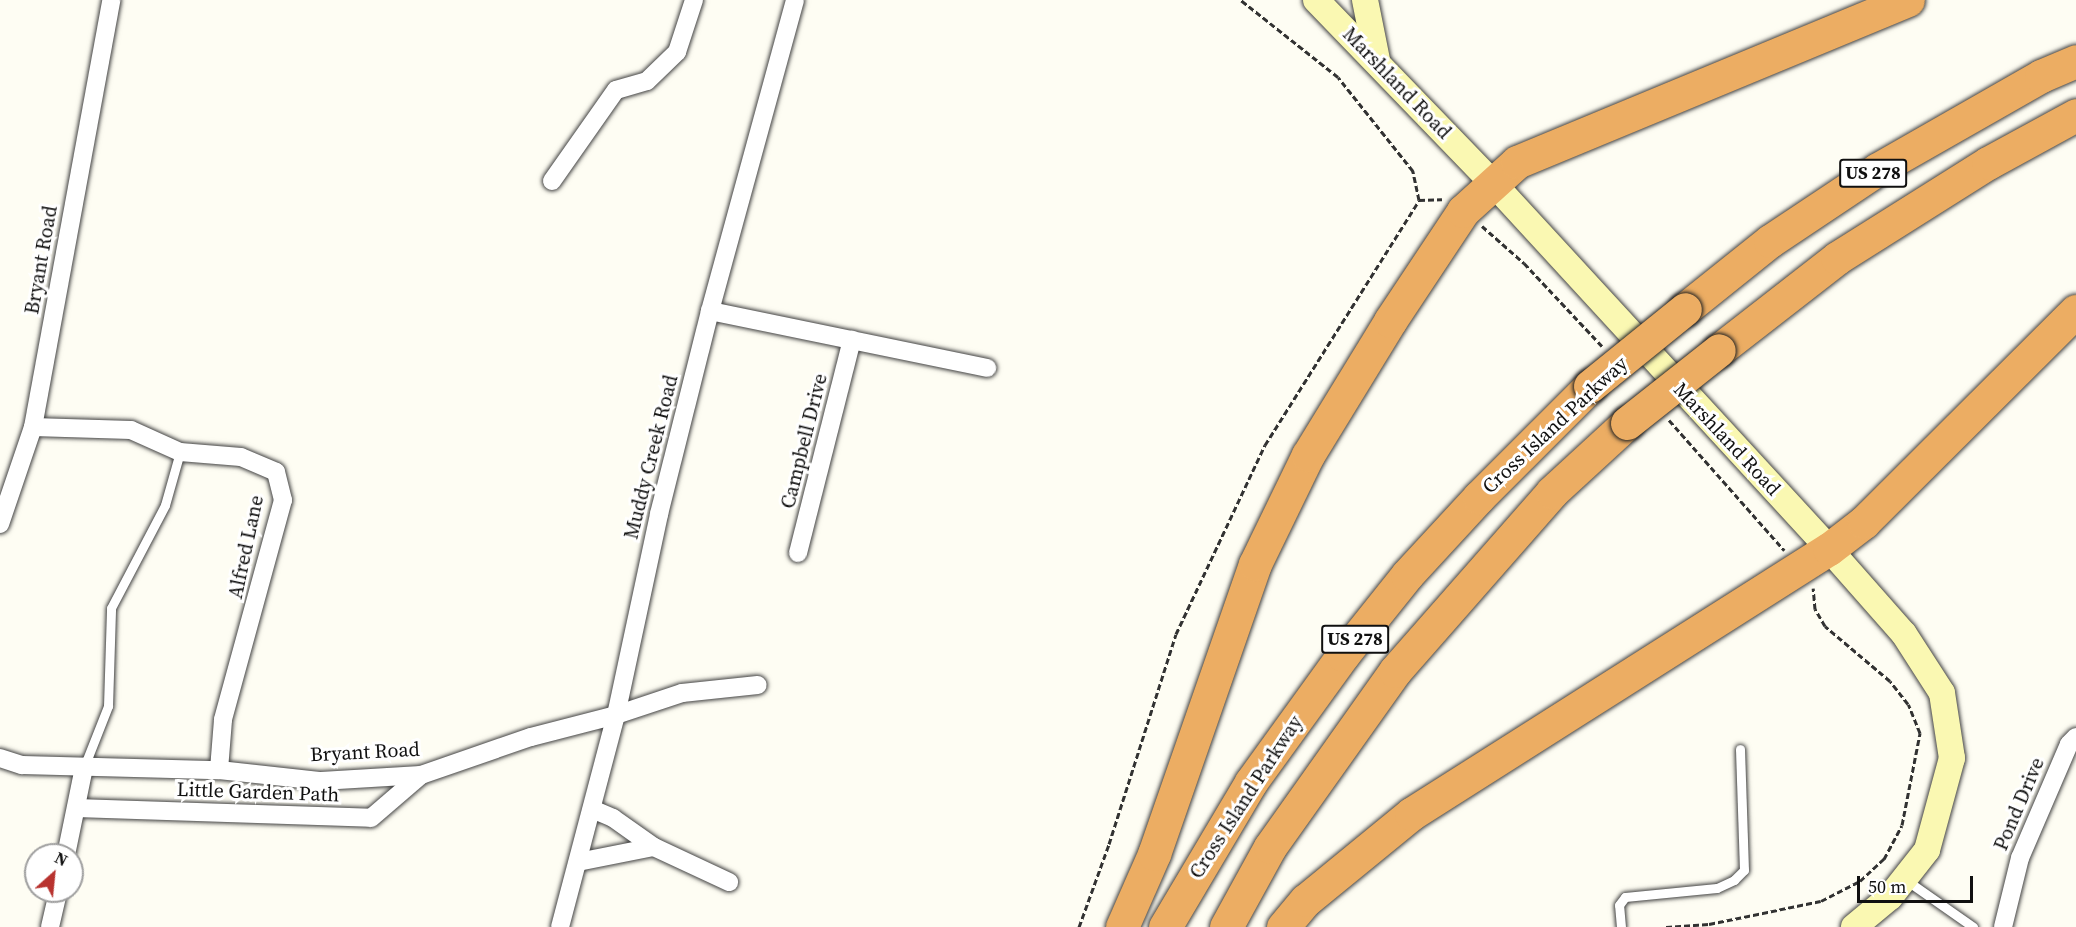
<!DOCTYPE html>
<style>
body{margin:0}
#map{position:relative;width:2076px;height:927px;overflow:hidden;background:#fefdf3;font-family:"Source Serif 4",serif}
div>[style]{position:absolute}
.path>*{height:3px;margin-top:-1.5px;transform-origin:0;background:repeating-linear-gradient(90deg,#323232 0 6px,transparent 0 9px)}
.roads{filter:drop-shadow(0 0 2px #434343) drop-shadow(0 0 2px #434343)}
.lane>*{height:9px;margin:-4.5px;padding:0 4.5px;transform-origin:4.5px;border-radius:4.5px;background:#fff}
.street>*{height:18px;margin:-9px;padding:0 9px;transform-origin:9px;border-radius:9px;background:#fff}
.secondary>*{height:26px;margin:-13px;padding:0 13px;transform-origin:13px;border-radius:13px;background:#faf8b2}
.highway>*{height:33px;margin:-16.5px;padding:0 16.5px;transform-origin:16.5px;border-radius:16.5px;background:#ecad63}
.bridges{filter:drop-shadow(0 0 2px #212121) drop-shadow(0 0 2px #212121)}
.highway-bridge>*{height:33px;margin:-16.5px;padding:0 16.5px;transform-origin:16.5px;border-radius:16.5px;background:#ecad63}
span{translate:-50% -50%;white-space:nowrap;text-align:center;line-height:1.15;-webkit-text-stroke:6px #fff;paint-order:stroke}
.shield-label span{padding:2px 4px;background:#fff;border:2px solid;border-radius:4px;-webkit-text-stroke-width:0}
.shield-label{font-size:18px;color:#101010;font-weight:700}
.street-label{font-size:20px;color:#101010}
.north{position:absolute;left:24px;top:843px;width:60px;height:60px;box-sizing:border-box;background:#fff;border:2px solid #9f9f9f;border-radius:50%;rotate:27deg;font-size:16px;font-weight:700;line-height:24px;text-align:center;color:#101010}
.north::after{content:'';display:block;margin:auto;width:21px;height:27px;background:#b8332f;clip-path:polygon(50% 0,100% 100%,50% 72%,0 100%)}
.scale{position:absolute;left:1857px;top:876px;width:116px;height:27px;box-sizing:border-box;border:3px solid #101010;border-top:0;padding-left:8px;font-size:18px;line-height:21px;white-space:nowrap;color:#101010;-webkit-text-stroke:4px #fff;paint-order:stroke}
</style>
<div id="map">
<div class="path">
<div style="left:1419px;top:200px;width:23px;rotate:-2deg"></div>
<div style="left:1482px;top:226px;width:56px;rotate:41.4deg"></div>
<div style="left:1524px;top:263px;width:114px;rotate:46.8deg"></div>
<div style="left:1669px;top:420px;width:174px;rotate:48.5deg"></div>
<div style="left:1079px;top:927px;width:88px;rotate:-70.1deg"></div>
<div style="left:1109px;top:844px;width:220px;rotate:-72.3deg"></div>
<div style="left:1176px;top:634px;width:209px;rotate:-64.8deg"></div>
<div style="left:1265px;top:445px;width:289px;rotate:-57.8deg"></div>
<div style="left:1419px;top:200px;width:30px;rotate:-102deg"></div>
<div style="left:1413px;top:171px;width:120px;rotate:-128.6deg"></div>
<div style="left:1338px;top:77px;width:124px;rotate:-141.6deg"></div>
<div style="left:1666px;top:927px;width:43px;rotate:-4deg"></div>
<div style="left:1709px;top:924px;width:114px;rotate:-11.6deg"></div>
<div style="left:1821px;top:901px;width:44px;rotate:-27.1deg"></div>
<div style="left:1860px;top:881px;width:33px;rotate:-43deg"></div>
<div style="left:1884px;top:859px;width:38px;rotate:-62deg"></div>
<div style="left:1902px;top:825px;width:94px;rotate:-78.9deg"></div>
<div style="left:1920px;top:733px;width:31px;rotate:-112deg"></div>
<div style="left:1908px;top:704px;width:29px;rotate:-128deg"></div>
<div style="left:1890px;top:681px;width:85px;rotate:-139.8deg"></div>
<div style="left:1825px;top:626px;width:20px;rotate:-120deg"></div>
<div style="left:1815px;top:609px;width:21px;rotate:-95deg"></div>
</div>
<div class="roads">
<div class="lane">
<div style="left:84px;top:767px;width:66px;rotate:-68.5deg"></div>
<div style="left:108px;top:706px;width:98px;rotate:-88.2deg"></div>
<div style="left:111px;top:608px;width:116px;rotate:-62.3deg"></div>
<div style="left:165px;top:505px;width:55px;rotate:-74.2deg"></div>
<div style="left:1906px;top:880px;width:82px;rotate:35deg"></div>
<div style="left:1621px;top:927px;width:22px;rotate:-95deg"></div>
<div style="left:1619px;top:905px;width:10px;rotate:-53deg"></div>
<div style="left:1625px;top:897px;width:92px;rotate:-5.6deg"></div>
<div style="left:1717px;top:888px;width:19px;rotate:-25deg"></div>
<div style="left:1734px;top:880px;width:14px;rotate:-45deg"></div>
<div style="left:1744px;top:870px;width:121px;rotate:-91.9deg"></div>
</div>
<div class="street">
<div style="left:552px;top:181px;width:111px;rotate:-54.9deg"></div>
<div style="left:616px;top:90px;width:32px;rotate:-16deg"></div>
<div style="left:647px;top:81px;width:42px;rotate:-44deg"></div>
<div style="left:677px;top:52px;width:55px;rotate:-71.9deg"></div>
<div style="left:710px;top:311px;width:283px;rotate:11.6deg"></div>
<div style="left:33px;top:427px;width:98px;rotate:1.8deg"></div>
<div style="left:131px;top:430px;width:54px;rotate:24.2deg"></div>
<div style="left:180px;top:452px;width:61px;rotate:4.7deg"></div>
<div style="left:241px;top:457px;width:38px;rotate:23deg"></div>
<div style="left:276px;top:472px;width:29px;rotate:76deg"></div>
<div style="left:283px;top:500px;width:228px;rotate:105.3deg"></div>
<div style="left:223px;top:720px;width:50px;rotate:94.6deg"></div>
<div style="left:0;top:524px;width:102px;rotate:-71.2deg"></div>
<div style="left:33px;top:427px;width:434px;rotate:-79.6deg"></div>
<div style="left:798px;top:553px;width:220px;rotate:-75.8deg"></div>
<div style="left:0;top:758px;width:23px;rotate:18deg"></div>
<div style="left:22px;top:765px;width:197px;rotate:1.5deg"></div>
<div style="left:219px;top:770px;width:103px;rotate:6.2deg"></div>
<div style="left:321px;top:781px;width:100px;rotate:-3.4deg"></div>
<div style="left:421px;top:775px;width:116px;rotate:-19.1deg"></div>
<div style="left:531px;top:737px;width:88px;rotate:-14.5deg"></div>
<div style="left:616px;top:715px;width:70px;rotate:-18.4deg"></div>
<div style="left:682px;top:693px;width:76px;rotate:-6deg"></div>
<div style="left:76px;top:808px;width:295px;rotate:1.9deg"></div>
<div style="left:371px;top:818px;width:66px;rotate:-40.7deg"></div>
<div style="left:592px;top:809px;width:23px;rotate:23deg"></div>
<div style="left:613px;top:818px;width:50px;rotate:35.3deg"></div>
<div style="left:66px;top:855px;width:90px;rotate:-78.4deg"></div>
<div style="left:578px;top:862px;width:77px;rotate:-11.2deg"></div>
<div style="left:654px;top:847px;width:83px;rotate:25deg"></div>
<div style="left:50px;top:927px;width:37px;rotate:-77deg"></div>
<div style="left:560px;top:927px;width:219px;rotate:-75.2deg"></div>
<div style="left:616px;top:715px;width:206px;rotate:-77.9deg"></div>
<div style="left:659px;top:514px;width:209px;rotate:-75.9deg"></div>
<div style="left:710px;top:311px;width:322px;rotate:-74.7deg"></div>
<div style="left:2003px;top:927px;width:71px;rotate:-76.2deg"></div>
<div style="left:2020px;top:858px;width:124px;rotate:-66.7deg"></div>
<div style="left:2069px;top:744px;width:10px;rotate:-45deg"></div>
</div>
<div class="secondary">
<div style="left:1316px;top:0;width:253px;rotate:46deg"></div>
<div style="left:1492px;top:182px;width:498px;rotate:47.4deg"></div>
<div style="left:1829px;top:549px;width:113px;rotate:48.6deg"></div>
<div style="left:1904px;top:634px;width:70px;rotate:57.2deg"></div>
<div style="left:1942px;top:693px;width:66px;rotate:81.3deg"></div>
<div style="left:1952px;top:758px;width:95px;rotate:105.2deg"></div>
<div style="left:1927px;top:850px;width:60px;rotate:128.2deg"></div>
<div style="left:1890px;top:897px;width:47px;rotate:140.2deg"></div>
<div style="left:1365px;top:0;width:61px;rotate:78.7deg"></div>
</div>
<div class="highway">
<div style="left:1685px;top:309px;width:109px;rotate:-38.7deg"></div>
<div style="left:1770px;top:241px;width:130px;rotate:-33.7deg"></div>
<div style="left:1878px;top:169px;width:188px;rotate:-29.7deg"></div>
<div style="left:2041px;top:76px;width:38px;rotate:-23deg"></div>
<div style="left:1719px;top:350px;width:150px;rotate:-37.9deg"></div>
<div style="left:1837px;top:258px;width:178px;rotate:-32.2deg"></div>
<div style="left:1988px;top:163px;width:100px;rotate:-28.6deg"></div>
<div style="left:1122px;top:927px;width:80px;rotate:-66.3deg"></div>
<div style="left:1154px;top:854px;width:307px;rotate:-70.8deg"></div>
<div style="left:1255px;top:564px;width:121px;rotate:-64.1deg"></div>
<div style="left:1308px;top:455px;width:157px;rotate:-58.5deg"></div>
<div style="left:1390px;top:321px;width:132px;rotate:-56.4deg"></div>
<div style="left:1463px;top:211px;width:73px;rotate:-42.2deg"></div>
<div style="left:1517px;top:162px;width:423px;rotate:-22.5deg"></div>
<div style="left:1165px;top:927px;width:169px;rotate:-59.3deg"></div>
<div style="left:1251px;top:782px;width:157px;rotate:-54.1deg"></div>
<div style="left:1343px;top:655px;width:102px;rotate:-51.3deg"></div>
<div style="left:1407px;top:575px;width:106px;rotate:-47.3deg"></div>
<div style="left:1479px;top:497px;width:157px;rotate:-45deg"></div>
<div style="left:1226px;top:927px;width:91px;rotate:-61.2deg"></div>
<div style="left:1270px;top:847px;width:216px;rotate:-54.6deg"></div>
<div style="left:1395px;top:671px;width:238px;rotate:-48.7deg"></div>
<div style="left:1552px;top:492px;width:102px;rotate:-42.6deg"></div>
<div style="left:1283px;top:927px;width:35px;rotate:-50deg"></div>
<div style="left:1306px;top:900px;width:136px;rotate:-39.3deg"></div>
<div style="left:1411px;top:814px;width:495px;rotate:-32.4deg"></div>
<div style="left:1829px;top:549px;width:44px;rotate:-37.6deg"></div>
<div style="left:1864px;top:522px;width:299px;rotate:-44.9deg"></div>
</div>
</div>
<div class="bridges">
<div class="highway-bridge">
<div style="left:1590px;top:386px;width:122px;rotate:-39deg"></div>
<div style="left:1627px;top:423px;width:117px;rotate:-38.4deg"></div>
</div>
</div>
<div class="shield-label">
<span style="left:1873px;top:173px">US 278</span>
<span style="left:1355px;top:639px">US 278</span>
</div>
<div class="street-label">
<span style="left:1397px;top:83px;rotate:46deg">Marshland Road</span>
<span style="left:41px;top:260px;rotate:-80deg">Bryant Road</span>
<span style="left:1555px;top:425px;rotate:-43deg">Cross Island Parkway</span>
<span style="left:1727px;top:439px;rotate:47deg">Marshland Road</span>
<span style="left:804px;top:441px;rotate:-76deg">Campbell Drive</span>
<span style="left:651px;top:457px;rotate:-76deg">Muddy Creek Road</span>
<span style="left:246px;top:547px;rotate:-78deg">Alfred Lane</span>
<span style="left:365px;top:752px;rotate:-3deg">Bryant Road</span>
<span style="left:258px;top:792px;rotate:2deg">Little Garden Path</span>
<span style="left:1246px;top:797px;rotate:-57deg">Cross Island Parkway</span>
<span style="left:2019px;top:804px;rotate:-67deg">Pond Drive</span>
</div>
<div class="north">N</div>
<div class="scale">50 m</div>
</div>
